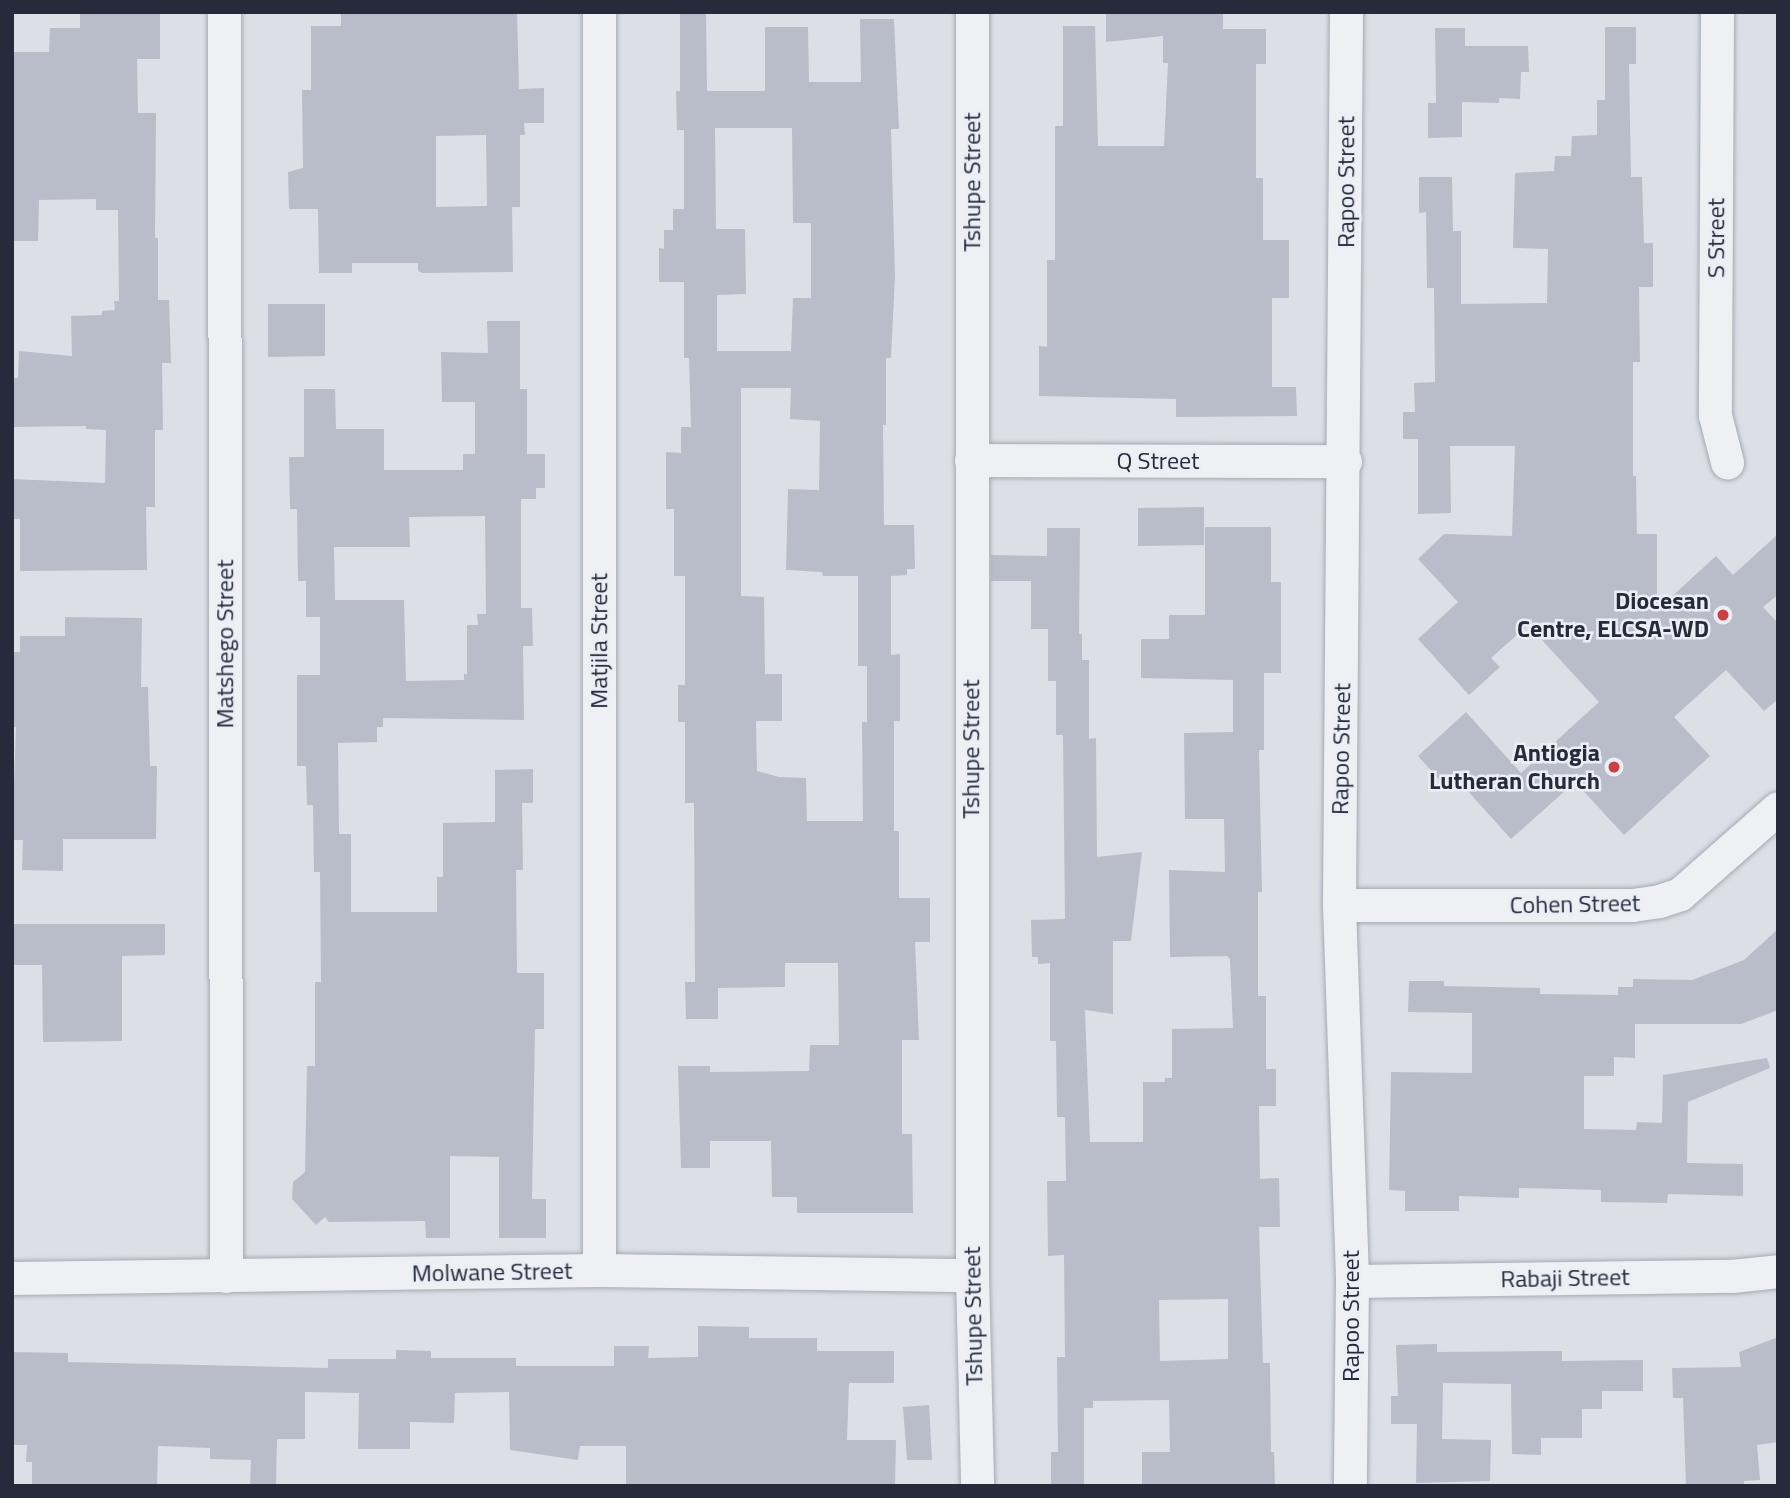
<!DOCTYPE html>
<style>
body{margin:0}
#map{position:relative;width:1790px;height:1498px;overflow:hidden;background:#dcdfe6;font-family:"Titillium Web",sans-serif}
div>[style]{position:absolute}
.building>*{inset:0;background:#b9bdc9}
.roads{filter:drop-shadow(0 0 2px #a5a9b3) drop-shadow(0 0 2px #a5a9b3)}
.minor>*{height:33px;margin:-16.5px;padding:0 16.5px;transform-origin:16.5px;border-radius:16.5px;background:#eef0f4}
.dots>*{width:19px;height:19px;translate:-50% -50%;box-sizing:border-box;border:4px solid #ebeef4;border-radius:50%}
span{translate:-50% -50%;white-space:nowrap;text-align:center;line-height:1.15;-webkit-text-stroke:5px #ebeef4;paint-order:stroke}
.street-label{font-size:24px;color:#262b3c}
.poi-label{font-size:24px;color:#262b3c;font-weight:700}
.right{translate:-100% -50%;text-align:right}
.frame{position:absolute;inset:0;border:14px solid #262b3c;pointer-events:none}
</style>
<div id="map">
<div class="building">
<div style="clip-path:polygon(80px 12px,160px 12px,160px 59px,137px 59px,138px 113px,156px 113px,155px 238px,158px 238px,158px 300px,169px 300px,171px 363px,162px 363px,163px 430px,155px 430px,155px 507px,146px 507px,147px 570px,20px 571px,20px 519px,12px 519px,12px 479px,105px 483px,106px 430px,86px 429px,86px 426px,12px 427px,12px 378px,18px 378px,19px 351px,72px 356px,71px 316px,102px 315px,102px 311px,115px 310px,114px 301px,119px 301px,118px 210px,96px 210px,96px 199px,39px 200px,38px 241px,12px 241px,12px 52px,49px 52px,50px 28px,80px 28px)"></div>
<div style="clip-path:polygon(evenodd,341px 12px,517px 12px,519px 89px,544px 88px,544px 123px,524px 123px,525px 135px,520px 135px,520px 207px,512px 207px,513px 272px,422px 273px,418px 271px,418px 263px,352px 263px,352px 273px,319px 273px,318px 209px,289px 209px,288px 172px,303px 168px,302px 90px,311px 90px,311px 26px,341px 26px,341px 12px,486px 135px,487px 206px,436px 207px,436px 136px,486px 135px)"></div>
<div style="clip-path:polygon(1106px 12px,1223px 12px,1223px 29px,1266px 29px,1266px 64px,1256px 64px,1256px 178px,1263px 178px,1263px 240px,1289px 240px,1289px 298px,1272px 298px,1272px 387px,1296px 387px,1297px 416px,1176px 417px,1176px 399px,1039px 396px,1039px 346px,1047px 347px,1047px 260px,1055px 260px,1055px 126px,1063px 126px,1063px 26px,1095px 26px,1098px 146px,1164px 146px,1168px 63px,1163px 63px,1163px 36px,1106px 42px)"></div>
<div style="clip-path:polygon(evenodd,680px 13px,706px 13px,707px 91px,765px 91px,765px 27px,808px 27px,809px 82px,861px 82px,860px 19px,894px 19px,899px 129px,891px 129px,895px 276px,891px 358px,886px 358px,886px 425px,883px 425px,884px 525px,914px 525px,915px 569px,907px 569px,907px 575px,891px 576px,891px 655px,900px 654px,900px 721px,894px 721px,894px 831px,899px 831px,899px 898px,930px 898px,930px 942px,915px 942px,919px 1040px,902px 1040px,902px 1134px,912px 1134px,913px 1213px,797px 1213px,797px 1197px,772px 1197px,771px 1141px,710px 1141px,710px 1168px,681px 1168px,678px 1066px,710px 1066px,710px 1072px,809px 1071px,810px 1045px,839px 1045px,838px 963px,785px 963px,785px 987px,718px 988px,718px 1019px,686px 1019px,685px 982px,695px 982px,694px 803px,685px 803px,685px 722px,678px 722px,678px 685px,685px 685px,685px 576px,674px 576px,674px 509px,666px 509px,666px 452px,681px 453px,681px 427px,691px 427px,689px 358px,684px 358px,684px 282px,659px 282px,659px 248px,664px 249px,664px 230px,673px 230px,673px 209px,684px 209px,684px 130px,677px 130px,676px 91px,680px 91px,680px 13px,715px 128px,792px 128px,793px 223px,811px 223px,811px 298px,793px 298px,791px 351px,717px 351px,717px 295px,746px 294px,745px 229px,716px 229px,715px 128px,680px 13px,741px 388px,791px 388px,790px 419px,820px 421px,819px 490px,788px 489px,786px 570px,822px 572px,823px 576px,858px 576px,858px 666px,867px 666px,867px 722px,862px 722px,863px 821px,807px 821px,806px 778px,779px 777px,757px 771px,756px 721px,782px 721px,782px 674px,765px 674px,764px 597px,741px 596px,741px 388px)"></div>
<div style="clip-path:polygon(1605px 27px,1636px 27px,1636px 64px,1629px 64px,1631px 177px,1642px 177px,1644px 243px,1653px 243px,1653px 287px,1639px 287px,1640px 362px,1633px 362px,1633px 476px,1636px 476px,1637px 534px,1657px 534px,1657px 610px,1716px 556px,1733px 575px,1778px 534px,1778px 595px,1763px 607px,1778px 623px,1778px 699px,1764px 711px,1726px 670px,1674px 717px,1710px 756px,1624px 835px,1575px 782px,1511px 839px,1456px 778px,1446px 787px,1418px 756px,1466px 712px,1521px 773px,1599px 702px,1528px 625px,1491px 658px,1500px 667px,1469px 695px,1418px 639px,1458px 602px,1418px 559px,1444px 534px,1512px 536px,1515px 446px,1450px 446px,1451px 513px,1418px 514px,1418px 439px,1403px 439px,1403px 412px,1415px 412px,1414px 383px,1435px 382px,1434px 288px,1427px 288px,1426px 212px,1419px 213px,1419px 177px,1452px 177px,1453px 231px,1461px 231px,1461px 304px,1547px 303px,1548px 249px,1513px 248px,1515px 173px,1554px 171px,1555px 156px,1571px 156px,1572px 136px,1597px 135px,1597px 100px,1605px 100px)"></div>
<div style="clip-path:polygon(1435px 28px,1465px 28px,1465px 46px,1528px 46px,1529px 72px,1521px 72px,1520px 99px,1499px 98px,1499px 103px,1462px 102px,1462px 137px,1428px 138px,1428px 103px,1436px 103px)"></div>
<div style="clip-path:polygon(268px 304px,325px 304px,325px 356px,268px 357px)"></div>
<div style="clip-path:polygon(evenodd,487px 321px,520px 321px,520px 389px,527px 389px,527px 454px,545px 454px,545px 488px,536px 488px,536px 499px,521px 499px,521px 608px,532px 608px,533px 646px,523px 646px,524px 720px,383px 718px,383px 727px,377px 727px,377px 742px,338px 743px,339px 834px,351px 834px,351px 912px,437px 912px,437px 877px,443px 877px,443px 823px,495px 822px,495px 770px,533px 769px,533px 803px,522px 803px,523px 870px,516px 870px,517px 973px,544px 973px,544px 1029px,535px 1029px,532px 1199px,546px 1199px,546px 1238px,499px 1238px,499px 1157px,450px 1156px,450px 1238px,426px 1238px,425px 1221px,329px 1222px,325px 1217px,316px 1225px,292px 1199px,293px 1182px,305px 1172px,307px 1066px,315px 1066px,315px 982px,321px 982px,320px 872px,314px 872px,313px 805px,307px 805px,306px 766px,297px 766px,297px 675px,320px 675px,320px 617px,306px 617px,306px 581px,298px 581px,297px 509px,290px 509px,289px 457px,304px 457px,304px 389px,335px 389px,336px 429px,384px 429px,384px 470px,463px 470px,463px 454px,475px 454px,475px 402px,442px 402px,441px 352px,488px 353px,487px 321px,485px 516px,486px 614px,477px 614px,478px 625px,467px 625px,467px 674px,464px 674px,464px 680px,406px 681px,404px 600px,335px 600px,334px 547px,410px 547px,409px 517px,485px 516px)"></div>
<div style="clip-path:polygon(1204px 507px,1204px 545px,1138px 546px,1138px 508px)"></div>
<div style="clip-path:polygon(evenodd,1205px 527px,1271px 527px,1271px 582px,1281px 582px,1281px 673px,1264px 673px,1264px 750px,1259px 750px,1262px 892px,1258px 892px,1258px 996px,1266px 996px,1266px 1069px,1276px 1069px,1276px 1106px,1259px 1106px,1260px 1179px,1279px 1178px,1280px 1227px,1259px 1227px,1263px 1363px,1270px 1363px,1271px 1452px,1274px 1452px,1275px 1486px,1142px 1486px,1142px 1452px,1170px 1452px,1169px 1400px,1093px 1401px,1093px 1408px,1084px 1408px,1084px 1486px,1051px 1486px,1051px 1452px,1058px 1452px,1057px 1357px,1065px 1357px,1064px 1255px,1048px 1256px,1047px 1181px,1066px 1181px,1065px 1117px,1057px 1117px,1056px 1041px,1050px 1041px,1050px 963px,1038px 964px,1038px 957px,1032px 957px,1031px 920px,1065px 919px,1063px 735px,1056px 735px,1056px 681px,1048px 681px,1048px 629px,1031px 629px,1031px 581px,991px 581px,991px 555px,1047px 556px,1047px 528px,1080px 528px,1079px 634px,1082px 634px,1082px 660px,1089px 660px,1089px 739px,1096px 738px,1097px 857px,1142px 852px,1131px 941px,1113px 941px,1113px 1014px,1085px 1010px,1090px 1142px,1143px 1142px,1143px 1082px,1165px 1082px,1165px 1078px,1172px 1078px,1172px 1029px,1233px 1028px,1230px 959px,1227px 956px,1170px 957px,1169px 870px,1225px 872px,1224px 819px,1185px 819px,1184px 733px,1233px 732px,1233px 680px,1141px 678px,1141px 639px,1169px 639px,1169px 615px,1205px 615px,1205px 527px,1228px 1299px,1228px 1359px,1160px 1361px,1159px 1300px,1228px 1299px)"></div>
<div style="clip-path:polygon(65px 617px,142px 618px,141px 687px,148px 687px,150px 766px,157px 766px,156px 839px,63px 839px,63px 871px,22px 870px,23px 840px,12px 840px,16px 727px,12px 727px,12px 652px,20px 652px,20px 636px,65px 636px)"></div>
<div style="clip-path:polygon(12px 924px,165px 924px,165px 955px,122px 956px,122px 1041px,43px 1042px,42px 965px,12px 965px)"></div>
<div style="clip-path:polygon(1778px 929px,1778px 1010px,1741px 1024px,1635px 1024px,1635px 1058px,1614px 1057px,1614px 1076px,1584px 1076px,1584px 1129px,1636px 1130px,1637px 1122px,1662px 1123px,1663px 1075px,1767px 1058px,1770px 1068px,1688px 1102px,1687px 1163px,1743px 1164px,1743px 1196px,1668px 1194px,1667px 1203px,1601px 1202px,1601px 1190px,1519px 1188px,1519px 1198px,1459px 1196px,1459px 1211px,1405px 1211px,1405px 1191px,1389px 1190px,1391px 1072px,1472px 1073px,1472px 1013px,1408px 1012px,1409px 981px,1444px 981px,1444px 986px,1540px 988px,1540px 994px,1618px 995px,1618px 987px,1633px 987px,1633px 979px,1692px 980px,1744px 960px)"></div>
<div style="clip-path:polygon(698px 1326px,749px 1327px,749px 1338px,817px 1338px,817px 1351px,894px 1351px,894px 1383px,849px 1383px,847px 1440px,896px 1440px,895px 1486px,626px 1486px,626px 1446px,580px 1446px,578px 1460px,510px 1450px,509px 1392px,455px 1393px,454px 1423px,410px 1422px,410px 1449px,358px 1449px,359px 1393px,305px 1392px,305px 1439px,277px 1439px,276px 1486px,250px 1486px,251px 1460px,210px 1459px,210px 1448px,158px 1446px,157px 1486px,32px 1486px,32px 1462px,26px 1462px,27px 1445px,12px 1445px,12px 1352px,68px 1353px,68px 1362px,328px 1368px,328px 1359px,396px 1359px,396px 1350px,431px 1351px,431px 1358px,516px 1358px,516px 1366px,614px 1366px,614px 1346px,649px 1346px,648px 1358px,698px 1357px)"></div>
<div style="clip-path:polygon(1778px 1337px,1778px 1442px,1757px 1445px,1760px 1480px,1744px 1481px,1744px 1486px,1686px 1486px,1683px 1398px,1673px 1398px,1672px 1368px,1741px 1367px,1739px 1352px)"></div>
<div style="clip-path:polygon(1437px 1344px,1437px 1352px,1562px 1351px,1562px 1361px,1643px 1360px,1643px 1391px,1602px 1391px,1602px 1409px,1582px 1409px,1582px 1438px,1541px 1438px,1541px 1455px,1512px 1454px,1511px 1384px,1443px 1383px,1442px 1439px,1491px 1440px,1490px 1481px,1416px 1483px,1417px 1424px,1391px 1424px,1391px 1396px,1398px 1396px,1396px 1345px)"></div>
<div style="clip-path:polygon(929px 1405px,932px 1460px,907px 1460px,903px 1407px)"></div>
</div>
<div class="roads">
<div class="minor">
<div style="left:224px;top:12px;width:1264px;rotate:89.91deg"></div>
<div style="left:599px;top:12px;width:1258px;rotate:90deg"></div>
<div style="left:972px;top:12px;width:1263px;rotate:90deg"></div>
<div style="left:972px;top:1275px;width:211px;rotate:88.6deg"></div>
<div style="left:1346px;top:12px;width:893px;rotate:90.45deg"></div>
<div style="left:1339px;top:905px;width:376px;rotate:88deg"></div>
<div style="left:1352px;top:1281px;width:205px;rotate:90.6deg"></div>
<div style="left:1717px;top:12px;width:403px;rotate:90.3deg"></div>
<div style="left:1715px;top:415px;width:49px;rotate:75.7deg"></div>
<div style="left:971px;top:460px;width:374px;rotate:0.2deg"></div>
<div style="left:1339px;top:905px;width:293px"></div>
<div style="left:1632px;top:905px;width:27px;rotate:-8deg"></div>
<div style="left:1659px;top:901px;width:22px;rotate:-18deg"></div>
<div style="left:1680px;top:894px;width:130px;rotate:-41.3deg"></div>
<div style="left:12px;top:1278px;width:587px;rotate:-0.78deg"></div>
<div style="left:599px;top:1270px;width:373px;rotate:0.8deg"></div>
<div style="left:1352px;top:1281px;width:380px;rotate:-0.8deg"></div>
<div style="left:1732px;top:1276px;width:46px;rotate:-6.2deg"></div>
</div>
</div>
<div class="dots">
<div style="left:1723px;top:615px;background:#cb4143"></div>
<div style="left:1614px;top:767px;background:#cb4143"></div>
</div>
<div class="street-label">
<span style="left:972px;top:182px;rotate:-90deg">Tshupe Street</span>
<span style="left:1346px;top:182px;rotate:-90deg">Rapoo Street</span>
<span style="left:1716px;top:238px;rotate:-90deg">S Street</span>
<span style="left:1158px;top:461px">Q Street</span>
<span style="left:599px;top:641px;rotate:-90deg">Matjila Street</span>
<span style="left:225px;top:644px;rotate:-90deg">Matshego Street</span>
<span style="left:971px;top:749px;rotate:-90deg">Tshupe Street</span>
<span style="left:1341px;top:749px;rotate:-89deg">Rapoo Street</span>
<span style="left:1575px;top:904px;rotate:-1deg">Cohen Street</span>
<span style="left:492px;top:1272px;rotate:-1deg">Molwane Street</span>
<span style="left:1565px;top:1278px;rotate:-1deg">Rabaji Street</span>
<span style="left:973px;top:1316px;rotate:-91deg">Tshupe Street</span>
<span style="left:1351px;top:1316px;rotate:-90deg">Rapoo Street</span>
</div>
<div class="poi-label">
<span class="right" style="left:1709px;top:615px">Diocesan<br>Centre, ELCSA-WD</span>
<span class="right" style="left:1600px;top:767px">Antiogia<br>Lutheran Church</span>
</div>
<div class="frame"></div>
</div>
